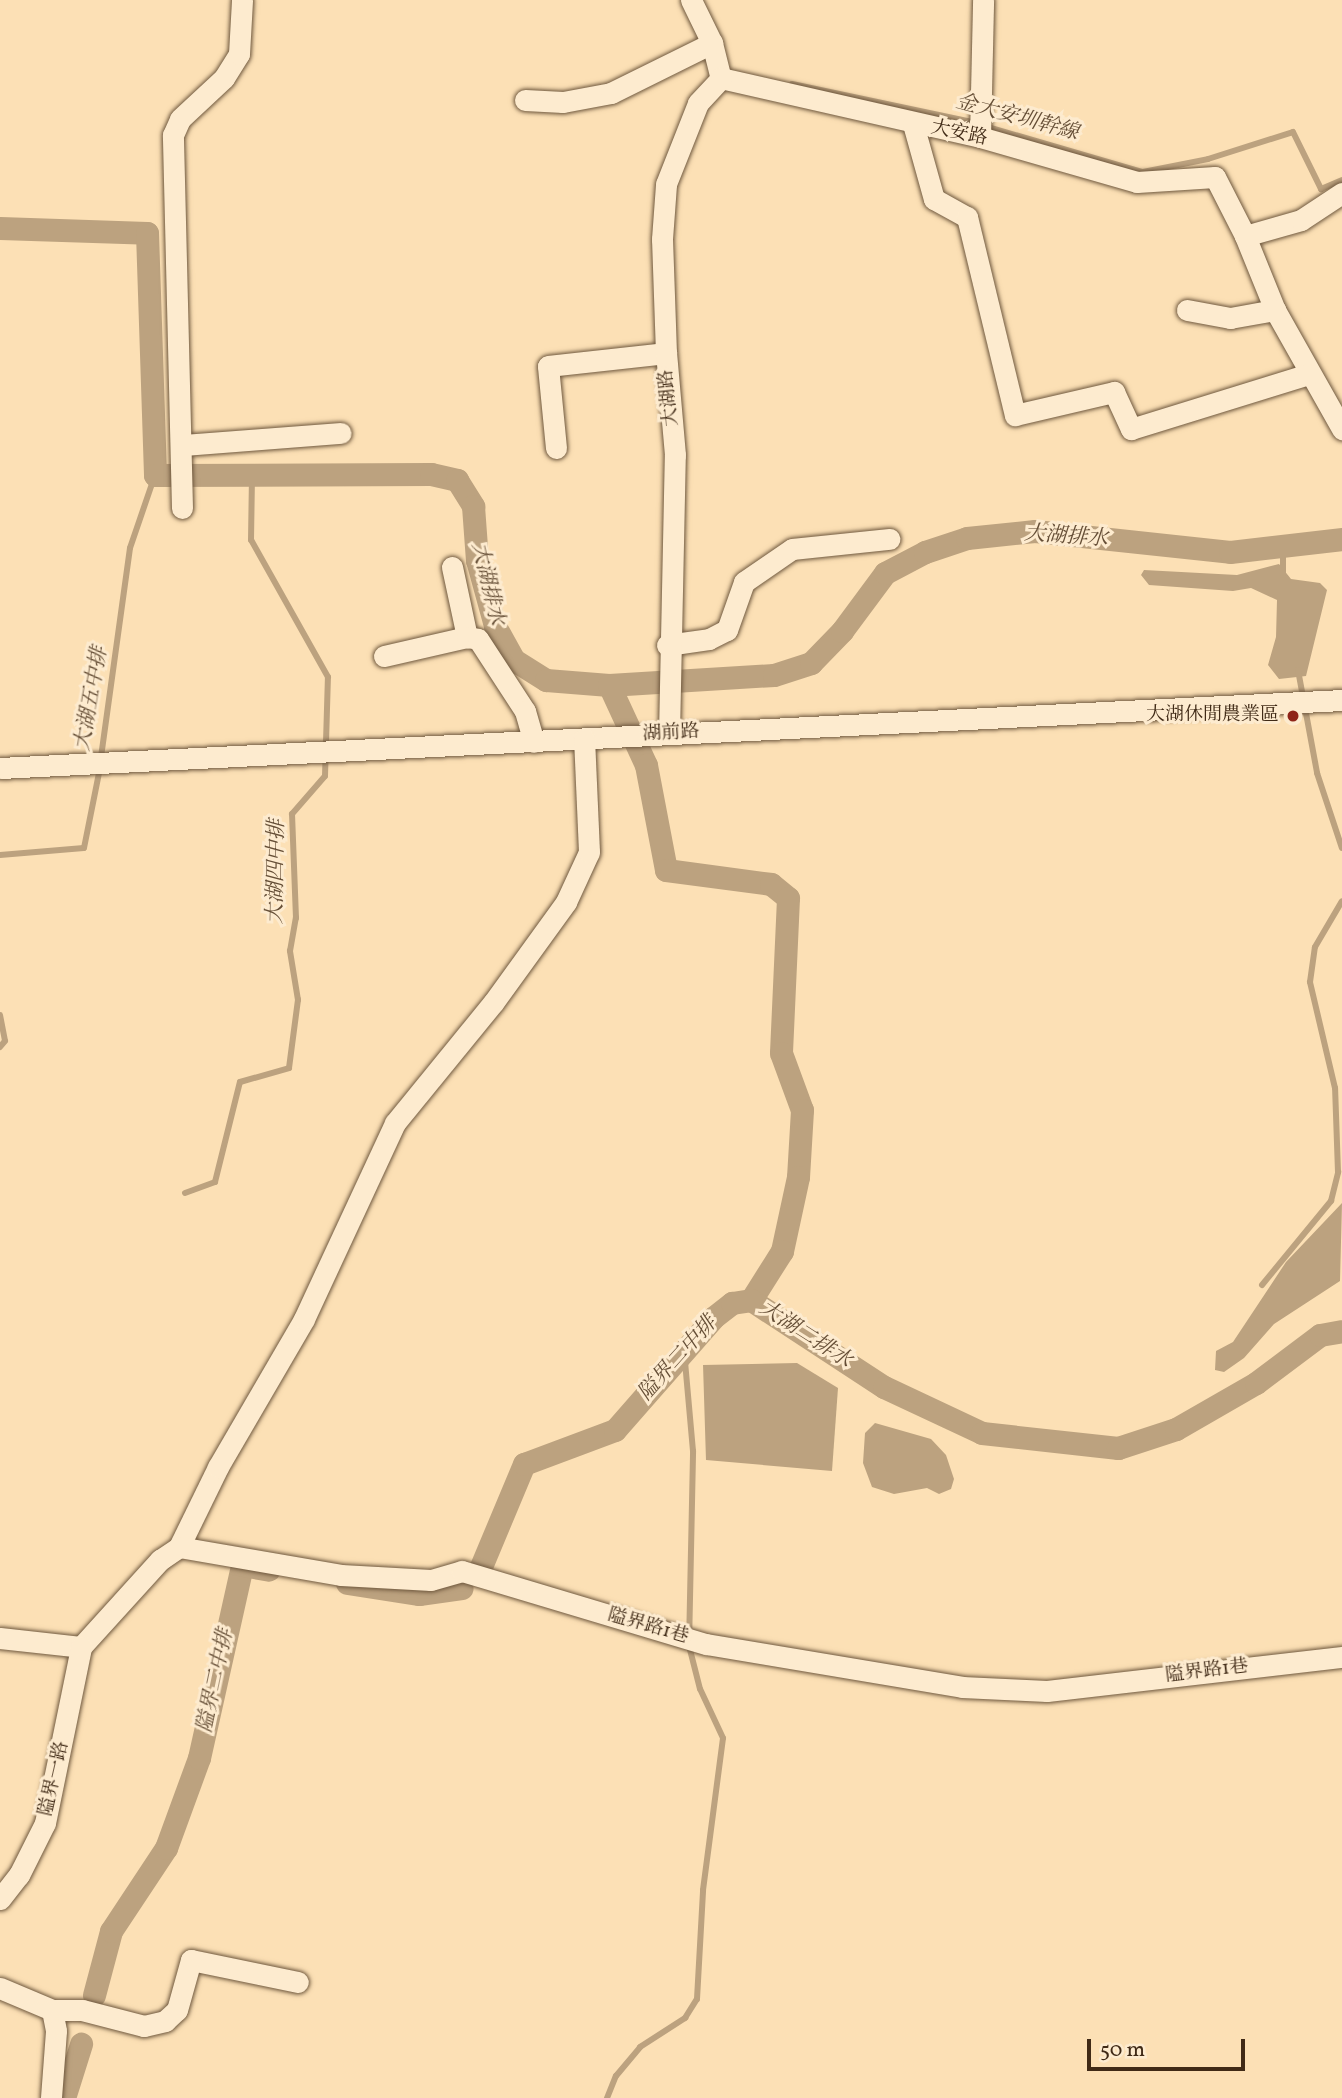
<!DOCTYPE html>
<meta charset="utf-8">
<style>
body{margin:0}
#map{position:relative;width:1342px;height:2098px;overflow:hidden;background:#fce0b5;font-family:Vollkorn,"Noto Serif TC",serif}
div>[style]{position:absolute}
.water>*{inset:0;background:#bca27f}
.stream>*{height:6px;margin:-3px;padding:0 3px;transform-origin:3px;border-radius:3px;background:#bca27f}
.canal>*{height:23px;margin:-11.5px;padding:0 11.5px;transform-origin:11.5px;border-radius:11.5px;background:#bca27f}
.roads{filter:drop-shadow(0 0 2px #6f583e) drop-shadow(0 0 2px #6f583e)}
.minor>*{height:21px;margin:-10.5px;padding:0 10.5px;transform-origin:10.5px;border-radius:10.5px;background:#fdebcf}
.dots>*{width:19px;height:19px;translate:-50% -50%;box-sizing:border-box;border:4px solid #fdebcf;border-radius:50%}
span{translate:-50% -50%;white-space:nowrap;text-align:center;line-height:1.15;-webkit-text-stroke:6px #fdebcf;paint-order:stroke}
.street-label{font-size:19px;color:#402a16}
.poi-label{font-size:19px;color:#402a16}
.right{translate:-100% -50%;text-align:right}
.water-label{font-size:21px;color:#654e36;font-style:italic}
.scale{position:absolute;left:1087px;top:2039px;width:158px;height:32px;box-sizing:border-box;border:4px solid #402a16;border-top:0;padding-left:9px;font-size:21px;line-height:24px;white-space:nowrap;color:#402a16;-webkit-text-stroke:5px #fdebcf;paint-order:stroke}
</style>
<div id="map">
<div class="water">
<div style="clip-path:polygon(1279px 564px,1291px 579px,1320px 583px,1327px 590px,1306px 676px,1279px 679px,1268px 665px,1276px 637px,1277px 600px,1251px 588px,1233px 591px,1149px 585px,1141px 575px,1144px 570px,1237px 575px)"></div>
<div style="clip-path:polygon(1342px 1203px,1340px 1281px,1274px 1324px,1244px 1358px,1224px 1372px,1215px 1370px,1216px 1351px,1233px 1342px,1286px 1262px)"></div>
<div style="clip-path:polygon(797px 1363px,838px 1388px,832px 1471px,706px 1460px,703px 1365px)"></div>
<div style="clip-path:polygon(875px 1423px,931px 1439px,946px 1455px,954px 1479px,951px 1489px,939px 1494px,927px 1488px,894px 1494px,872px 1487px,863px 1463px,865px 1433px)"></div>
</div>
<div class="stream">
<div style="left:792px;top:84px;width:179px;rotate:11.9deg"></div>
<div style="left:967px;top:121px;width:183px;rotate:16.2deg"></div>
<div style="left:1143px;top:172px;width:66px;rotate:-11.3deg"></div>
<div style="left:1208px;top:159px;width:89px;rotate:-17.6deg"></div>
<div style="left:1293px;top:132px;width:64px;rotate:63.8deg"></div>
<div style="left:1321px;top:189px;width:23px;rotate:-23deg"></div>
<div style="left:1283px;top:575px;width:30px;rotate:-90deg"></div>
<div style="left:1298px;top:670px;width:105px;rotate:79.5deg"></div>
<div style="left:1317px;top:773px;width:79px;rotate:71.6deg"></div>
<div style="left:101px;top:757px;width:211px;rotate:-82.1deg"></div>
<div style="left:130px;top:548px;width:77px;rotate:-71.1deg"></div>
<div style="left:0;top:855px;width:84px;rotate:-4.8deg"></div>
<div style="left:84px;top:848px;width:82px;rotate:-78.7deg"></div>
<div style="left:0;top:1015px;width:26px;rotate:79deg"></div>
<div style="left:5px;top:1041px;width:8px;rotate:130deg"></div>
<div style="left:185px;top:1193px;width:32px;rotate:-20deg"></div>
<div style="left:215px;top:1182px;width:103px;rotate:-76deg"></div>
<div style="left:240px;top:1082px;width:51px;rotate:-15.9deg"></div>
<div style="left:289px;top:1068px;width:69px;rotate:-82.5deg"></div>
<div style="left:298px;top:1000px;width:50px;rotate:-99.3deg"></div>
<div style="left:290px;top:951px;width:34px;rotate:-80deg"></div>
<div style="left:296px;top:918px;width:104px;rotate:-92.2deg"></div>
<div style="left:292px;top:814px;width:50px;rotate:-49deg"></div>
<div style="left:325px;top:776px;width:99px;rotate:-88.3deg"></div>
<div style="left:328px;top:677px;width:157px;rotate:-119.3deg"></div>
<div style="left:251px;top:540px;width:63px;rotate:-89.1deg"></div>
<div style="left:1262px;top:1285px;width:109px;rotate:-50.6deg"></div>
<div style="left:1331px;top:1201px;width:30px;rotate:-76deg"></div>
<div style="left:1338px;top:1172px;width:84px;rotate:-92deg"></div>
<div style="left:1335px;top:1088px;width:109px;rotate:-103.3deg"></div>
<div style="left:1310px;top:982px;width:35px;rotate:-82deg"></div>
<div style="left:1315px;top:947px;width:53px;rotate:-59.6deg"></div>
<div style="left:607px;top:2098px;width:24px;rotate:-68deg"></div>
<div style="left:616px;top:2076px;width:38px;rotate:-50deg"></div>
<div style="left:640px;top:2047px;width:54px;rotate:-32.8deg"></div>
<div style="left:685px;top:2018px;width:22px;rotate:-58deg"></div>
<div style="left:697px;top:1999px;width:109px;rotate:-86.8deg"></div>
<div style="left:703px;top:1890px;width:153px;rotate:-82.5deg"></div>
<div style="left:723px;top:1738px;width:54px;rotate:-115.1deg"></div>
<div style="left:700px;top:1689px;width:44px;rotate:-104.3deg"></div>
<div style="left:689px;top:1646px;width:195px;rotate:-88.8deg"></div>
<div style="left:693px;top:1451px;width:100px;rotate:-95.1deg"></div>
</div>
<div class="canal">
<div style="left:0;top:228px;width:147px;rotate:1.9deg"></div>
<div style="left:147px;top:233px;width:242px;rotate:88.1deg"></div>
<div style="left:155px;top:475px;width:276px;rotate:-0.2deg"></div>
<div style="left:431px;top:474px;width:27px;rotate:13deg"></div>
<div style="left:457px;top:480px;width:31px;rotate:58deg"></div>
<div style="left:473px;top:506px;width:54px;rotate:85.8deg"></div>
<div style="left:477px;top:560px;width:68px;rotate:74.7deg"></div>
<div style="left:495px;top:626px;width:39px;rotate:61deg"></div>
<div style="left:514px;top:660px;width:38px;rotate:32deg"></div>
<div style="left:546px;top:680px;width:63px;rotate:4.5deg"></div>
<div style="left:609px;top:685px;width:165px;rotate:-3.5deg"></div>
<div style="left:774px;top:675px;width:39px;rotate:-18deg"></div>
<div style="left:811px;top:663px;width:45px;rotate:-45.9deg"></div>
<div style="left:842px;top:631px;width:72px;rotate:-53.4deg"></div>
<div style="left:885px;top:573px;width:45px;rotate:-27.7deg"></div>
<div style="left:925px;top:552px;width:44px;rotate:-18.4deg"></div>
<div style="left:967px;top:538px;width:68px;rotate:-5.9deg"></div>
<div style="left:1035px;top:531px;width:196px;rotate:6.1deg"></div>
<div style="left:1230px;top:552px;width:113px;rotate:-6.6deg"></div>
<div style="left:609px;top:685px;width:88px;rotate:65.2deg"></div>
<div style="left:646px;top:765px;width:107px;rotate:79.2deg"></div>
<div style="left:666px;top:870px;width:106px;rotate:7.6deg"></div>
<div style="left:771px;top:884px;width:22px;rotate:39deg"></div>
<div style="left:788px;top:898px;width:155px;rotate:92.6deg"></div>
<div style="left:781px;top:1053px;width:61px;rotate:69.8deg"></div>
<div style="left:802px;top:1110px;width:67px;rotate:93.4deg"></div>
<div style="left:798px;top:1177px;width:76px;rotate:102.2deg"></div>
<div style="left:782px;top:1251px;width:58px;rotate:122.3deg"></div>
<div style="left:751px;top:1300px;width:159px;rotate:33.2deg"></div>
<div style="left:884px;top:1387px;width:108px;rotate:25.1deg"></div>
<div style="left:982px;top:1433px;width:137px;rotate:6.3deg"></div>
<div style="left:1118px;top:1448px;width:61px;rotate:-18.1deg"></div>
<div style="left:1176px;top:1429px;width:92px;rotate:-29.9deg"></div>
<div style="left:1256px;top:1383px;width:80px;rotate:-36.9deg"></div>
<div style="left:1320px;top:1335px;width:22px;rotate:-10deg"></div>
<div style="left:480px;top:1569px;width:114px;rotate:-67.3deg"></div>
<div style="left:524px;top:1464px;width:97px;rotate:-20.5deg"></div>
<div style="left:615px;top:1430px;width:150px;rotate:-48.8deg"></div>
<div style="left:714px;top:1317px;width:23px;rotate:-38deg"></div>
<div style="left:732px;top:1303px;width:19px;rotate:-9deg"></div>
<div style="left:347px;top:1583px;width:73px;rotate:8.7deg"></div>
<div style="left:419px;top:1594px;width:43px;rotate:-7.9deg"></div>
<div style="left:94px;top:1995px;width:66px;rotate:-75.1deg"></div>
<div style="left:111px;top:1931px;width:100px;rotate:-56.5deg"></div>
<div style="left:166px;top:1848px;width:96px;rotate:-69.9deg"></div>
<div style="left:199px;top:1758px;width:198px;rotate:-77.4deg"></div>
<div style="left:242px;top:1565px;width:27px;rotate:10deg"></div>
<div style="left:64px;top:2098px;width:57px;rotate:-72.5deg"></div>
</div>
<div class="roads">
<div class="minor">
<div style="left:691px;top:0;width:48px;rotate:64deg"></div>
<div style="left:712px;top:43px;width:36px;rotate:76deg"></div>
<div style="left:721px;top:78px;width:266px;rotate:12.8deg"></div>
<div style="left:980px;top:137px;width:163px;rotate:16deg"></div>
<div style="left:1137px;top:182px;width:78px;rotate:-3.7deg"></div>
<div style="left:1215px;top:177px;width:66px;rotate:63deg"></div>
<div style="left:1245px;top:236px;width:80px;rotate:67.9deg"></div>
<div style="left:1275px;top:310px;width:137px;rotate:60.6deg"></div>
<div style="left:525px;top:100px;width:38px;rotate:3deg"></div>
<div style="left:563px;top:102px;width:49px;rotate:-10.6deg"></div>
<div style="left:611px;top:93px;width:113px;rotate:-26.3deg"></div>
<div style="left:913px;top:124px;width:78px;rotate:74.4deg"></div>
<div style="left:934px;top:199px;width:38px;rotate:29deg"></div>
<div style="left:967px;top:217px;width:204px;rotate:76.4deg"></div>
<div style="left:1015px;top:415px;width:102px;rotate:-13.1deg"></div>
<div style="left:1114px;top:392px;width:41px;rotate:65.3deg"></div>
<div style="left:1131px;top:429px;width:186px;rotate:-17.2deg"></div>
<div style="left:980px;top:137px;width:137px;rotate:-88.7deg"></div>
<div style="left:1245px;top:236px;width:58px;rotate:-15.9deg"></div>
<div style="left:1301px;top:220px;width:49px;rotate:-33.4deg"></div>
<div style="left:1187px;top:310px;width:44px;rotate:10.5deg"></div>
<div style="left:1230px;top:318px;width:46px;rotate:-10.1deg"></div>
<div style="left:184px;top:445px;width:157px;rotate:-4.4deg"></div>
<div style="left:556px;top:448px;width:82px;rotate:-95.6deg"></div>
<div style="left:548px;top:366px;width:119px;rotate:-6.3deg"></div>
<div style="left:182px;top:508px;width:373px;rotate:-91.4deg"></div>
<div style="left:173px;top:135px;width:17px;rotate:-66deg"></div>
<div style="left:180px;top:119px;width:60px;rotate:-43deg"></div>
<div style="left:224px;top:78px;width:28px;rotate:-58deg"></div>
<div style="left:239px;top:54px;width:54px;rotate:-86.8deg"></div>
<div style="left:452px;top:567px;width:72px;rotate:77.9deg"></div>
<div style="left:667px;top:645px;width:42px;rotate:-8.1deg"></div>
<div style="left:709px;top:639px;width:20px;rotate:-27deg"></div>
<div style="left:727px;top:630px;width:51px;rotate:-70.5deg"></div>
<div style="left:744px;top:582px;width:58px;rotate:-34.5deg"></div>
<div style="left:792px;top:549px;width:98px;rotate:-5.9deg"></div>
<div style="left:384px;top:656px;width:85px;rotate:-12.9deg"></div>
<div style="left:467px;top:637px;width:11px;rotate:10deg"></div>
<div style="left:478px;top:639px;width:86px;rotate:56.9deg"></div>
<div style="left:525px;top:711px;width:32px;rotate:74deg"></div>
<div style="left:669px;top:734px;width:279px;rotate:-88.8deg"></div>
<div style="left:675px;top:455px;width:102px;rotate:-95deg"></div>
<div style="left:666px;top:353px;width:114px;rotate:-92deg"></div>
<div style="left:662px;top:239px;width:55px;rotate:-85.8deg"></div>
<div style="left:666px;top:184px;width:87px;rotate:-68.4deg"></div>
<div style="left:698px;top:103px;width:34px;rotate:-47deg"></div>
<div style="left:0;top:768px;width:1344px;rotate:-2.9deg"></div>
<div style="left:179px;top:1547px;width:89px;rotate:-64deg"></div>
<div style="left:218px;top:1467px;width:171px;rotate:-59.8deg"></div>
<div style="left:304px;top:1319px;width:216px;rotate:-65.1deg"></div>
<div style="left:395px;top:1123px;width:155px;rotate:-50.8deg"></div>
<div style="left:493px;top:1003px;width:125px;rotate:-54.1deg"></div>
<div style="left:566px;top:902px;width:55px;rotate:-65.3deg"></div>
<div style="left:589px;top:852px;width:113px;rotate:-92.5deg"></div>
<div style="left:0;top:1638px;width:81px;rotate:6.3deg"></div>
<div style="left:81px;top:1647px;width:118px;rotate:-47.8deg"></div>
<div style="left:160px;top:1560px;width:23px;rotate:-34deg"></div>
<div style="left:179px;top:1547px;width:164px;rotate:9.8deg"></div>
<div style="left:341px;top:1575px;width:90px;rotate:3.2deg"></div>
<div style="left:431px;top:1580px;width:32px;rotate:-16deg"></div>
<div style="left:462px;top:1571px;width:255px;rotate:16.7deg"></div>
<div style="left:706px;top:1644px;width:260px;rotate:9.5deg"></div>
<div style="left:962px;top:1687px;width:85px;rotate:2.7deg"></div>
<div style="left:1047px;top:1691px;width:297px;rotate:-6.6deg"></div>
<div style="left:0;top:1899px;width:31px;rotate:-52deg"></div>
<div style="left:19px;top:1875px;width:58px;rotate:-63.4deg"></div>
<div style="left:45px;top:1823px;width:180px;rotate:-78.4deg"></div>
<div style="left:0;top:1988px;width:56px;rotate:22.9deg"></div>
<div style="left:52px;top:2010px;width:21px;rotate:79deg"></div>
<div style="left:56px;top:2031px;width:67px;rotate:94.3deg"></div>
<div style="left:52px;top:2010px;width:30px"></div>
<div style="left:82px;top:2010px;width:64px;rotate:14.5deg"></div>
<div style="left:144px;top:2026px;width:22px;rotate:-13deg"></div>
<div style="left:165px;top:2021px;width:16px;rotate:-43deg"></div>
<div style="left:177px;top:2010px;width:52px;rotate:-74.4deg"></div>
<div style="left:191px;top:1960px;width:109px;rotate:11.6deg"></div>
</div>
</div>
<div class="dots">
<div style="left:1293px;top:716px;background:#8f2418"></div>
</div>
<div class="street-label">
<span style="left:959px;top:134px;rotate:12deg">大安路</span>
<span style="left:670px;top:398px;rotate:-96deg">大湖路</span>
<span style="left:671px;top:734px;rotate:-3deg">湖前路</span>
<span style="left:648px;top:1627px;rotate:16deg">隘界路1巷</span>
<span style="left:1207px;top:1672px;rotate:-7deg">隘界路1巷</span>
<span style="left:55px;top:1779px;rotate:-77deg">隘界一路</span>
</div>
<div class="poi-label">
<span class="right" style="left:1279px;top:716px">大湖休閒農業區</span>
</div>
<div class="water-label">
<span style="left:1017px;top:118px;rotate:15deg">金大安圳幹線</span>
<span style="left:1066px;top:537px;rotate:4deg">大湖排水</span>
<span style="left:487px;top:584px;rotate:77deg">大湖排水</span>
<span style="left:92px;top:699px;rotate:-80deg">大湖五中排</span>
<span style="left:277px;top:872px;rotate:-89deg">大湖四中排</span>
<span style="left:805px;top:1335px;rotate:33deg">大湖二排水</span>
<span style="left:678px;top:1359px;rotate:-48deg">隘界二中排</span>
<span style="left:216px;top:1681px;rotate:-78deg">隘界二中排</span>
</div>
<div class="scale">50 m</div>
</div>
